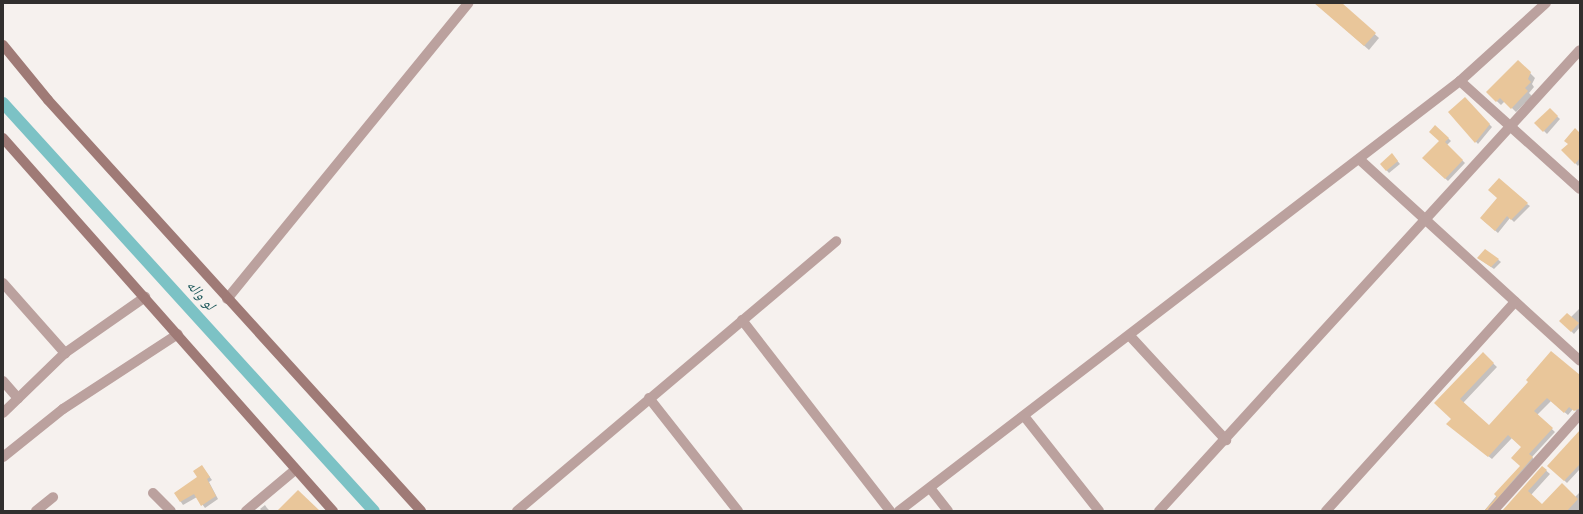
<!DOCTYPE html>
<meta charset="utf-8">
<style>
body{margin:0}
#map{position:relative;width:1583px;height:514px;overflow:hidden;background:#f6f1ee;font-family:Overpass,"Noto Naskh Arabic",sans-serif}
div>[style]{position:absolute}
.shadow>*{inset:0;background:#0003}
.canal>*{height:12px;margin:-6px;padding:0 6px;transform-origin:6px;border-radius:6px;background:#7cc2c5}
.building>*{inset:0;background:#e9c69a}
.street>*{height:10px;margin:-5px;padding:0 5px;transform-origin:5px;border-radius:5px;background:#bba19e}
.secondary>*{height:10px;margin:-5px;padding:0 5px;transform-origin:5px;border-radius:5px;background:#9f7a76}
span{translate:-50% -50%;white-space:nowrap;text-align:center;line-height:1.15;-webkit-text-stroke:3.5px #f6f1ee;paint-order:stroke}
.water-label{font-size:15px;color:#1c575a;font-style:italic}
.frame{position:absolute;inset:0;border:4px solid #312f2e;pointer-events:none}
</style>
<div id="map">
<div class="shadow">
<div style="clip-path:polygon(1315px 3px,1340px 3px,1379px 38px,1369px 50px)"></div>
<div style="clip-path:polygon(1518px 61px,1535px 78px,1532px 84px,1534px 87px,1529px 93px,1532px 96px,1516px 112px,1505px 101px,1501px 105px,1487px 92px)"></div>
<div style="clip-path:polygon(1465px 99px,1492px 127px,1478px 144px,1449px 112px)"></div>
<div style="clip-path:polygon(1550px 110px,1560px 119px,1547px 134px,1536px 123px)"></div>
<div style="clip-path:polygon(1580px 134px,1580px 163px,1578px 166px,1563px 150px)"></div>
<div style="clip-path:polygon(1448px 138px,1451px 141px,1447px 145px,1465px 163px,1448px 181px,1423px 158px)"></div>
<div style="clip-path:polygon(1394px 157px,1400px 164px,1389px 173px,1381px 164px)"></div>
<div style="clip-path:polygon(1527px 204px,1530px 206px,1514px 222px,1510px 218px,1498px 233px,1484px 221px)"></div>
<div style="clip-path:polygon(1491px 254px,1501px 262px,1494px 269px,1478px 258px)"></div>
<div style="clip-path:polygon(1580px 308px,1580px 327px,1574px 334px,1561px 321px,1571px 317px)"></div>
<div style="clip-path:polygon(1483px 354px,1497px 367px,1463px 403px,1489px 426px,1580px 377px,1580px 413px,1573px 409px,1568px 415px,1551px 401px,1537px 415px,1555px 432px,1532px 457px,1535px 461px,1491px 511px,1484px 511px,1521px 466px,1522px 447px,1512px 438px,1492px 459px,1451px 427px,1452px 419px,1436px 403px)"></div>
<div style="clip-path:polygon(1580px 431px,1580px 469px,1567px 483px,1549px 466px)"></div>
<div style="clip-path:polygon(1542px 467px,1550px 474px,1531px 495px,1542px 506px,1555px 511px,1503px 511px)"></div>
<div style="clip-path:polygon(204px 469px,212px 480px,209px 482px,218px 499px,205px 508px,197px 497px,183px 505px,175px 493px,199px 477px)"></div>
<div style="clip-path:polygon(1580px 492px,1580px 511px,1559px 511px,1575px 497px)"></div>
<div style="clip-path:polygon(265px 505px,267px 508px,270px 511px,262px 511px,260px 509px)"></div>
</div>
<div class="canal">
<div style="left:3px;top:103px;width:551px;rotate:47.72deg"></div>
</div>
<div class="building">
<div style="clip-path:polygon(1314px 3px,1342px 3px,1376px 33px,1364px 46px)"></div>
<div style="clip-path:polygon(1518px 60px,1531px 72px,1528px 79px,1531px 82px,1525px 88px,1528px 91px,1511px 109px,1500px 98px,1496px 102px,1486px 92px)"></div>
<div style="clip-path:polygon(1465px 97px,1490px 124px,1475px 143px,1448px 112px)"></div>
<div style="clip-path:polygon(1550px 108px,1558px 116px,1543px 132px,1534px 123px)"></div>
<div style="clip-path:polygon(1435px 125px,1449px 138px,1445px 142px,1463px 160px,1445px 179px,1422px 158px,1439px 141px,1429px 132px)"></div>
<div style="clip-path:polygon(1575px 128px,1580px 133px,1580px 158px,1575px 164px,1561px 150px,1568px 144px,1564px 141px)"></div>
<div style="clip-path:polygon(1392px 153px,1398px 161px,1386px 171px,1380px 164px)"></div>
<div style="clip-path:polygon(1499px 178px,1528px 203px,1511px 220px,1507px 216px,1495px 231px,1480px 218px,1497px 198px,1488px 190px)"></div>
<div style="clip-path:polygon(1485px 249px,1499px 259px,1491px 267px,1477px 258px)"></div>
<div style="clip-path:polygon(1567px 313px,1579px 323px,1571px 332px,1559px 321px)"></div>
<div style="clip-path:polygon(1551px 351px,1580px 375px,1580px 408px,1574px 411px,1569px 407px,1564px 413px,1547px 398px,1534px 411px,1553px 428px,1529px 454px,1533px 457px,1487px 511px,1484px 511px,1497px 497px,1494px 494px,1520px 466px,1511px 458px,1521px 447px,1508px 435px,1488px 457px,1446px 424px,1451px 419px,1434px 403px,1483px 352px,1494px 363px,1460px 399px,1489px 425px,1528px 382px,1526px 380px)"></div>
<div style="clip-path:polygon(1580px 430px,1580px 464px,1564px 481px,1547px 466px)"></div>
<div style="clip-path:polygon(202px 465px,210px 477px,207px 479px,216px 496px,201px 506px,194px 494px,180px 502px,174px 493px,197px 477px,193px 471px)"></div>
<div style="clip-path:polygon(1542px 466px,1547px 470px,1528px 491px,1542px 504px,1562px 483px,1578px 499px,1567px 511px,1502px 511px)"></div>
<div style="clip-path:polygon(298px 490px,320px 511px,277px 511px)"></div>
</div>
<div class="street">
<div style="left:1460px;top:81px;width:161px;rotate:42deg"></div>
<div style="left:1359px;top:159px;width:299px;rotate:42.4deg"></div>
<div style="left:3px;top:283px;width:94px;rotate:48.5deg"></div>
<div style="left:227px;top:299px;width:382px;rotate:-50.8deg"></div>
<div style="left:742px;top:320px;width:242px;rotate:52.2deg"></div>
<div style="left:1130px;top:336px;width:142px;rotate:47.3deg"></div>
<div style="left:3px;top:381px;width:23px;rotate:49deg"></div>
<div style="left:649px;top:398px;width:144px;rotate:51.8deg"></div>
<div style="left:3px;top:413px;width:86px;rotate:-44.1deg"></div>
<div style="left:65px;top:353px;width:98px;rotate:-35deg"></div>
<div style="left:1024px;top:416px;width:121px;rotate:51.7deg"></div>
<div style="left:3px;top:457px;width:77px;rotate:-38.7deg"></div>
<div style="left:63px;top:409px;width:137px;rotate:-33.1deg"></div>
<div style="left:930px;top:488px;width:29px;rotate:52deg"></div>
<div style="left:153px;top:493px;width:25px;rotate:45deg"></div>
<div style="left:36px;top:511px;width:22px;rotate:-39deg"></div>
<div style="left:246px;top:511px;width:64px;rotate:-39.9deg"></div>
<div style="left:517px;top:511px;width:418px;rotate:-40.2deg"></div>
<div style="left:899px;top:511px;width:707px;rotate:-37.47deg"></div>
<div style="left:1460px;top:81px;width:116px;rotate:-42.2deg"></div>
<div style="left:1159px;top:511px;width:624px;rotate:-47.6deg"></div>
<div style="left:1326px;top:511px;width:282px;rotate:-47.9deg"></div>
<div style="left:1493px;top:511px;width:130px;rotate:-48.1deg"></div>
</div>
<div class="secondary">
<div style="left:3px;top:45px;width:71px;rotate:50.7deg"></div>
<div style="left:48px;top:100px;width:555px;rotate:47.77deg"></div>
<div style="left:3px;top:138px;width:498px;rotate:48.5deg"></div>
</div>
<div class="water-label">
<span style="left:200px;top:296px;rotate:48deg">لو واله</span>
</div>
<div class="frame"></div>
</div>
